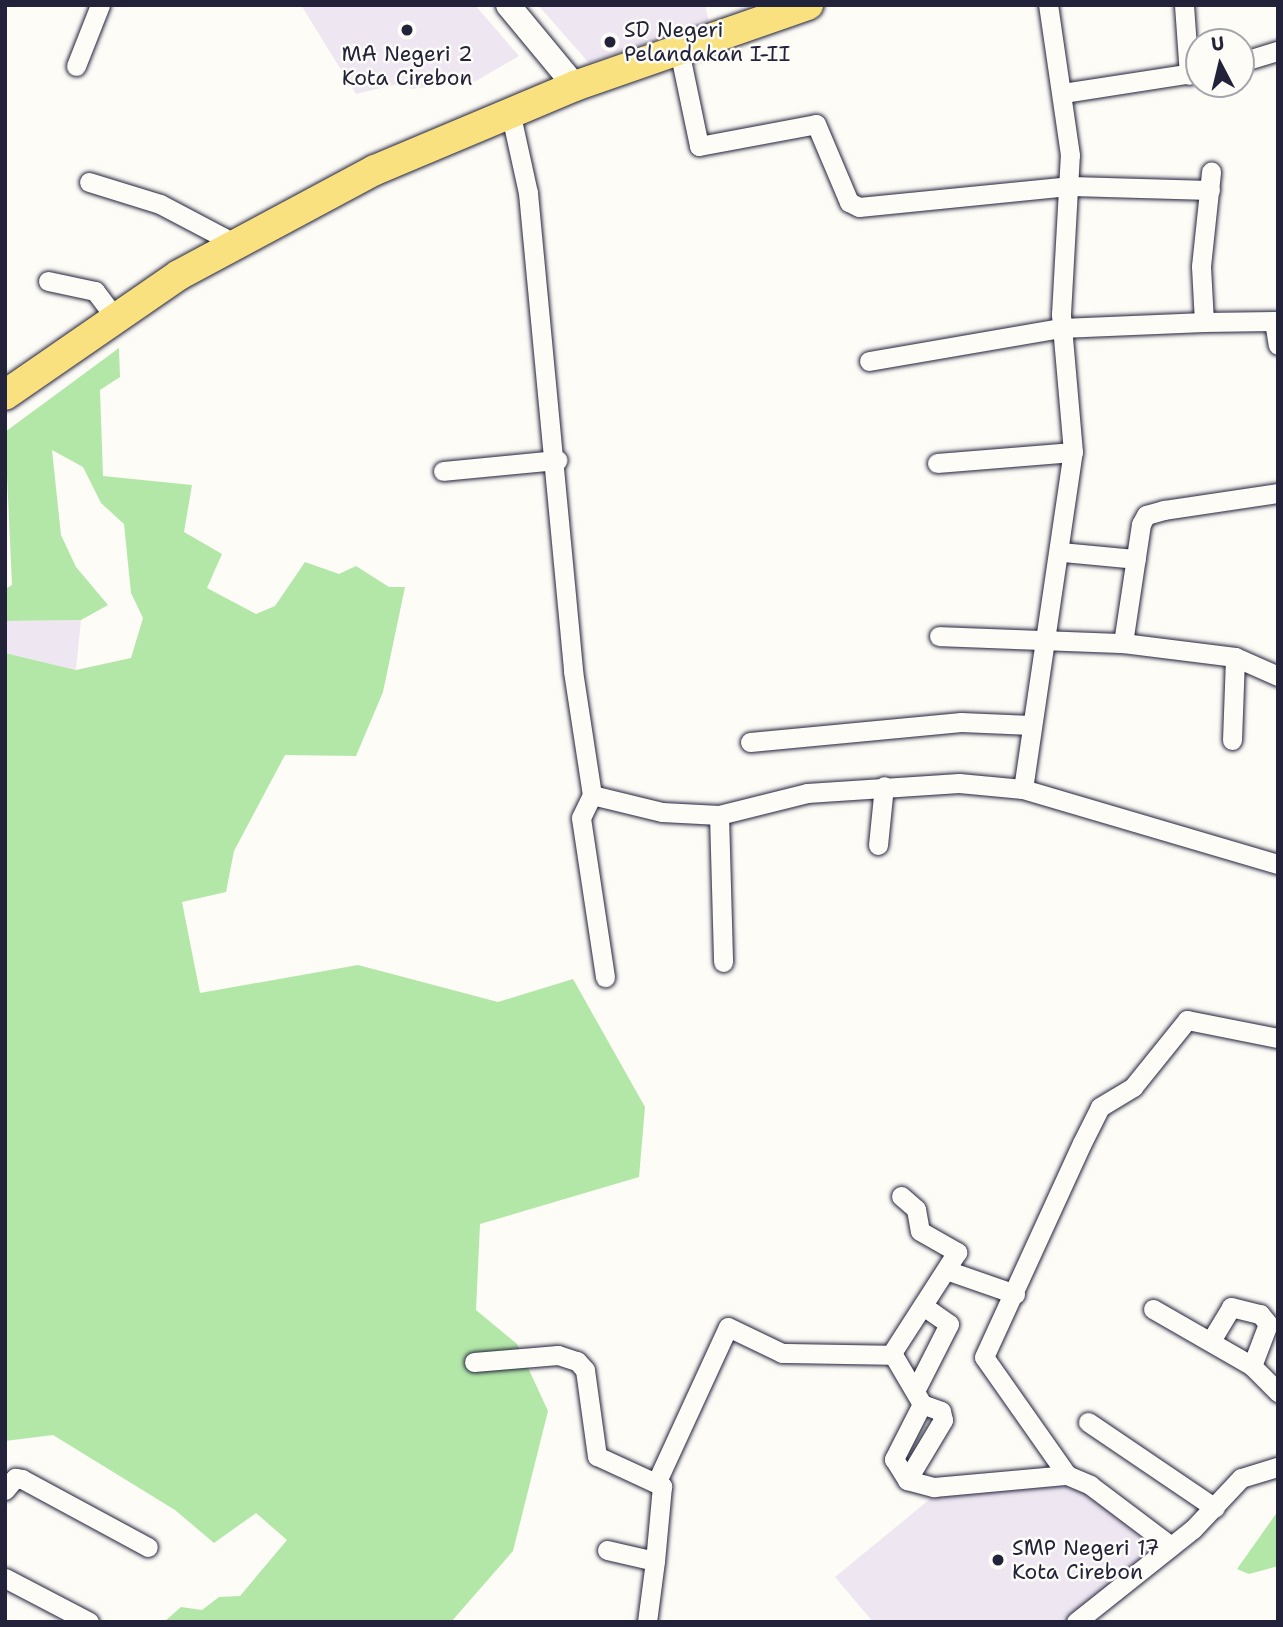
<!DOCTYPE html>
<style>
body{margin:0}
#map{position:relative;width:1283px;height:1627px;overflow:hidden;background:#fdfcf7;font-family:"Shantell Sans",sans-serif}
div>[style]{position:absolute}
.built>*{inset:0;background:#eee7f2}
.green>*{inset:0;background:#b3e7a8}
.roads{filter:drop-shadow(0 0 2px #22223b) drop-shadow(0 0 2px #22223b)}
.minor>*{height:19px;margin:-9.5px;padding:0 9.5px;transform-origin:9.5px;border-radius:9.5px;background:#fdfcf7}
.tertiary>*{height:24px;margin:-12px;padding:0 12px;transform-origin:12px;border-radius:12px;background:#fdfcf7}
.primary>*{height:30px;margin:-15px;padding:0 15px;transform-origin:15px;border-radius:15px;background:#fae180}
.dots>*{width:19px;height:19px;translate:-50% -50%;box-sizing:border-box;border:4px solid #fdfcf7;border-radius:50%}
span{translate:-50% -50%;white-space:nowrap;text-align:center;line-height:1.15;-webkit-text-stroke:5px #fdfcf7;paint-order:stroke}
.poi-label{font-size:21px;color:#22223b}
.left{translate:0 -50%;text-align:left}
.frame{position:absolute;inset:0;border:7px solid #22223b;pointer-events:none}
.north{position:absolute;left:1185px;top:28px;width:70px;height:70px;box-sizing:border-box;background:#fdfcf7;border:2px solid #a5a5ac;border-radius:50%;rotate:353deg;font-size:19px;font-weight:700;line-height:28px;text-align:center;color:#22223b}
.north::after{content:'';display:block;margin:auto;width:24px;height:32px;background:#22223b;clip-path:polygon(50% 0,100% 100%,50% 72%,0 100%)}
</style>
<div id="map">
<div class="built">
<div style="clip-path:polygon(301px 5px,475px 5px,519px 56px,476px 81px,411px 89px,406px 82px,356px 94px)"></div>
<div style="clip-path:polygon(538px 5px,705px 5px,709px 22px,589px 63px)"></div>
<div style="clip-path:polygon(81px 620px,76px 670px,5px 653px,5px 621px)"></div>
<div style="clip-path:polygon(1066px 1476px,1161px 1544px,1067px 1622px,873px 1622px,835px 1577px,941px 1490px)"></div>
</div>
<div class="green">
<div style="clip-path:polygon(119px 348px,120px 377px,100px 390px,103px 476px,192px 485px,184px 532px,222px 554px,207px 588px,256px 614px,275px 606px,305px 562px,339px 574px,356px 566px,389px 587px,405px 587px,383px 692px,356px 756px,285px 755px,234px 851px,226px 892px,182px 902px,200px 993px,358px 965px,498px 1002px,573px 979px,645px 1107px,639px 1177px,480px 1224px,476px 1310px,517px 1344px,548px 1411px,513px 1551px,451px 1622px,164px 1622px,181px 1607px,202px 1610px,219px 1597px,240px 1596px,287px 1540px,256px 1513px,214px 1543px,175px 1510px,53px 1435px,5px 1441px,5px 653px,76px 670px,131px 658px,143px 618px,131px 593px,124px 524px,101px 503px,83px 467px,52px 450px,61px 535px,76px 567px,108px 605px,81px 620px,5px 621px,5px 589px,12px 585px,5px 432px)"></div>
<div style="clip-path:polygon(1278px 1511px,1278px 1566px,1249px 1574px,1237px 1569px)"></div>
</div>
<div class="roads">
<div class="minor">
<div style="left:1184px;top:5px;width:70px;rotate:85.9deg"></div>
<div style="left:679px;top:50px;width:98px;rotate:78.2deg"></div>
<div style="left:699px;top:146px;width:119px;rotate:-10.6deg"></div>
<div style="left:816px;top:124px;width:85px;rotate:67.1deg"></div>
<div style="left:849px;top:202px;width:11px;rotate:27deg"></div>
<div style="left:859px;top:207px;width:213px;rotate:-5.7deg"></div>
<div style="left:1071px;top:186px;width:139px;rotate:1.6deg"></div>
<div style="left:1241px;top:62px;width:39px;rotate:-17deg"></div>
<div style="left:76px;top:66px;width:66px;rotate:-68.5deg"></div>
<div style="left:1063px;top:93px;width:138px;rotate:-8.8deg"></div>
<div style="left:510px;top:111px;width:84px;rotate:77.6deg"></div>
<div style="left:528px;top:193px;width:480px;rotate:84.6deg"></div>
<div style="left:573px;top:671px;width:125px;rotate:81.3deg"></div>
<div style="left:592px;top:795px;width:72px;rotate:13.7deg"></div>
<div style="left:662px;top:812px;width:57px;rotate:3deg"></div>
<div style="left:719px;top:815px;width:91px;rotate:-14deg"></div>
<div style="left:807px;top:793px;width:152px;rotate:-3.8deg"></div>
<div style="left:959px;top:783px;width:64px;rotate:5.4deg"></div>
<div style="left:1023px;top:789px;width:341px;rotate:-81.6deg"></div>
<div style="left:1073px;top:452px;width:139px;rotate:-95deg"></div>
<div style="left:1061px;top:314px;width:159px;rotate:-86.8deg"></div>
<div style="left:1070px;top:155px;width:152px;rotate:-98.3deg"></div>
<div style="left:89px;top:182px;width:74px;rotate:17.2deg"></div>
<div style="left:160px;top:204px;width:84px;rotate:27.8deg"></div>
<div style="left:48px;top:281px;width:48px;rotate:12deg"></div>
<div style="left:95px;top:291px;width:34px;rotate:53deg"></div>
<div style="left:1204px;top:322px;width:56px;rotate:-93.1deg"></div>
<div style="left:1201px;top:266px;width:95px;rotate:-83.9deg"></div>
<div style="left:869px;top:361px;width:195px;rotate:-9.8deg"></div>
<div style="left:1061px;top:328px;width:143px;rotate:-2.4deg"></div>
<div style="left:1204px;top:322px;width:70px;rotate:-0.8deg"></div>
<div style="left:1274px;top:321px;width:24px;rotate:81deg"></div>
<div style="left:937px;top:463px;width:136px;rotate:-4.6deg"></div>
<div style="left:443px;top:471px;width:115px;rotate:-5.5deg"></div>
<div style="left:1062px;top:552px;width:74px;rotate:5.4deg"></div>
<div style="left:939px;top:636px;width:184px;rotate:2.2deg"></div>
<div style="left:1235px;top:657px;width:47px;rotate:23.8deg"></div>
<div style="left:1232px;top:740px;width:83px;rotate:-87.9deg"></div>
<div style="left:1235px;top:657px;width:113px;rotate:-172.9deg"></div>
<div style="left:1123px;top:643px;width:120px;rotate:-81.4deg"></div>
<div style="left:1141px;top:524px;width:10px;rotate:-61deg"></div>
<div style="left:1146px;top:515px;width:19px;rotate:-16deg"></div>
<div style="left:1164px;top:510px;width:115px;rotate:-8.5deg"></div>
<div style="left:750px;top:742px;width:212px;rotate:-5.4deg"></div>
<div style="left:961px;top:722px;width:70px;rotate:2.5deg"></div>
<div style="left:1023px;top:789px;width:266px;rotate:16.4deg"></div>
<div style="left:592px;top:795px;width:25px;rotate:116deg"></div>
<div style="left:581px;top:818px;width:161px;rotate:81.4deg"></div>
<div style="left:719px;top:815px;width:147px;rotate:88.4deg"></div>
<div style="left:878px;top:845px;width:59px;rotate:-84.2deg"></div>
<div style="left:901px;top:1196px;width:20px;rotate:41deg"></div>
<div style="left:916px;top:1209px;width:22px;rotate:80deg"></div>
<div style="left:920px;top:1231px;width:43px;rotate:29.6deg"></div>
<div style="left:957px;top:1252px;width:120px;rotate:122.8deg"></div>
<div style="left:892px;top:1353px;width:59px;rotate:59.5deg"></div>
<div style="left:949px;top:1271px;width:70px;rotate:19.2deg"></div>
<div style="left:1153px;top:1309px;width:114px;rotate:29.9deg"></div>
<div style="left:1252px;top:1366px;width:37px;rotate:45deg"></div>
<div style="left:1212px;top:1339px;width:37px;rotate:-59deg"></div>
<div style="left:1231px;top:1307px;width:30px;rotate:14deg"></div>
<div style="left:1260px;top:1314px;width:13px;rotate:51deg"></div>
<div style="left:1268px;top:1324px;width:45px;rotate:110.9deg"></div>
<div style="left:474px;top:1362px;width:84px;rotate:-4.8deg"></div>
<div style="left:558px;top:1355px;width:20px;rotate:18deg"></div>
<div style="left:577px;top:1361px;width:12px;rotate:48deg"></div>
<div style="left:585px;top:1370px;width:87px;rotate:82.1deg"></div>
<div style="left:597px;top:1456px;width:72px;rotate:24.8deg"></div>
<div style="left:662px;top:1486px;width:75px;rotate:95.3deg"></div>
<div style="left:916px;top:1389px;width:73px;rotate:-63.1deg"></div>
<div style="left:949px;top:1324px;width:32px;rotate:-145deg"></div>
<div style="left:1088px;top:1422px;width:153px;rotate:34.1deg"></div>
<div style="left:1067px;top:1475px;width:144px;rotate:-125.1deg"></div>
<div style="left:984px;top:1357px;width:235px;rotate:-65.4deg"></div>
<div style="left:1082px;top:1143px;width:40px;rotate:-63.4deg"></div>
<div style="left:1100px;top:1107px;width:39px;rotate:-31deg"></div>
<div style="left:1133px;top:1087px;width:86px;rotate:-51.1deg"></div>
<div style="left:1187px;top:1020px;width:93px;rotate:11.2deg"></div>
<div style="left:658px;top:1479px;width:167px;rotate:-65.3deg"></div>
<div style="left:728px;top:1327px;width:60px;rotate:25.7deg"></div>
<div style="left:782px;top:1353px;width:111px;rotate:1deg"></div>
<div style="left:907px;top:1480px;width:70px;rotate:-59deg"></div>
<div style="left:943px;top:1420px;width:9px;rotate:-103deg"></div>
<div style="left:941px;top:1411px;width:20px;rotate:-160deg"></div>
<div style="left:922px;top:1404px;width:62px;rotate:117deg"></div>
<div style="left:894px;top:1459px;width:25px;rotate:58deg"></div>
<div style="left:907px;top:1480px;width:28px;rotate:15deg"></div>
<div style="left:934px;top:1487px;width:134px;rotate:-5.2deg"></div>
<div style="left:1067px;top:1475px;width:25px;rotate:23deg"></div>
<div style="left:1090px;top:1485px;width:101px;rotate:37deg"></div>
<div style="left:5px;top:1490px;width:16px;rotate:-50deg"></div>
<div style="left:15px;top:1478px;width:7px;rotate:8deg"></div>
<div style="left:22px;top:1479px;width:143px;rotate:28.4deg"></div>
<div style="left:607px;top:1550px;width:49px;rotate:12.9deg"></div>
<div style="left:655px;top:1561px;width:62px;rotate:97.5deg"></div>
<div style="left:5px;top:1578px;width:95px;rotate:27.6deg"></div>
<div style="left:1076px;top:1622px;width:149px;rotate:-38.5deg"></div>
<div style="left:1193px;top:1529px;width:70px;rotate:-46.7deg"></div>
<div style="left:1241px;top:1478px;width:39px;rotate:-17deg"></div>
</div>
<div class="tertiary">
<div style="left:508px;top:5px;width:105px;rotate:50.4deg"></div>
</div>
<div class="primary">
<div style="left:5px;top:395px;width:211px;rotate:-34.6deg"></div>
<div style="left:179px;top:275px;width:222px;rotate:-28.2deg"></div>
<div style="left:375px;top:170px;width:217px;rotate:-22.8deg"></div>
<div style="left:575px;top:86px;width:247px;rotate:-19.2deg"></div>
</div>
</div>
<div class="dots">
<div style="left:407px;top:30px;background:#22223b"></div>
<div style="left:610px;top:42px;background:#22223b"></div>
<div style="left:998px;top:1560px;background:#22223b"></div>
</div>
<div class="poi-label">
<span class="left" style="left:624px;top:42px">SD Negeri<br>Pelandakan I-II</span>
<span style="left:407px;top:66px">MA Negeri 2<br>Kota Cirebon</span>
<span class="left" style="left:1012px;top:1560px">SMP Negeri 17<br>Kota Cirebon</span>
</div>
<div class="frame"></div>
<div class="north">U</div>
</div>
